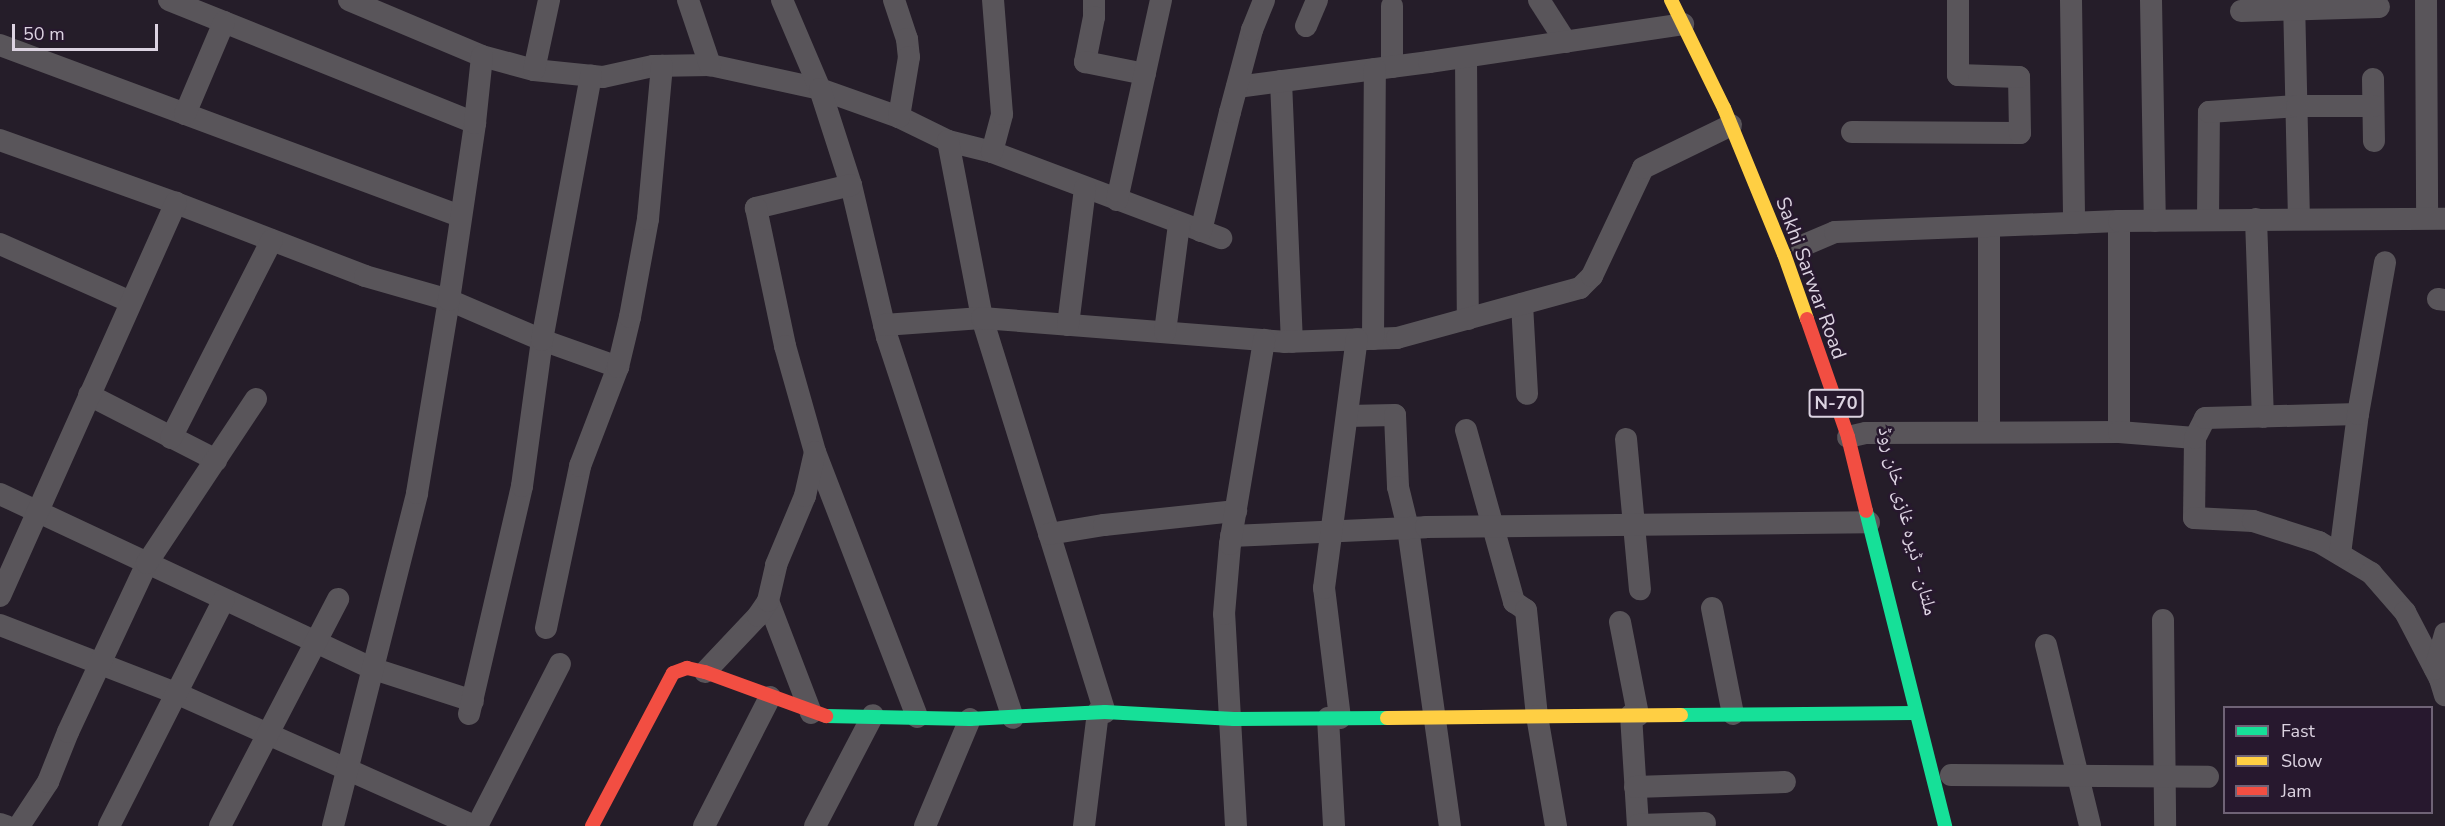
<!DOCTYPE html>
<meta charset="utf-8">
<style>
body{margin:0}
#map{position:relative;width:2445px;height:826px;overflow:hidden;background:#251d29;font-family:"Nunito Sans","Noto Naskh Arabic",sans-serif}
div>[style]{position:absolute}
.street>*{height:22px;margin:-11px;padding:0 11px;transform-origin:11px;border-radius:11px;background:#59555a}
.fast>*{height:14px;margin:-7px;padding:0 7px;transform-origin:7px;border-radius:7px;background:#16e098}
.slow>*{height:14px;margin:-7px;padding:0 7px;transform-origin:7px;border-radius:7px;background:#ffcf43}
.jam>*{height:14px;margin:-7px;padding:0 7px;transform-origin:7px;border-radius:7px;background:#f24e42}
span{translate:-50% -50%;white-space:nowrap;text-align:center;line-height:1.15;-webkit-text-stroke:5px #27182e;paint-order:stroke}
.shield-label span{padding:2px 4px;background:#27182e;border:2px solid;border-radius:4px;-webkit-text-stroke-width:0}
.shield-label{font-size:18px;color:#dcd3e1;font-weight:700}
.street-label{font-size:20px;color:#dcd3e1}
.legend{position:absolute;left:2223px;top:706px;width:210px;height:108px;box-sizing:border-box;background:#27182e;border:2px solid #6f6376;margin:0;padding:8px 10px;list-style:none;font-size:18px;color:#dcd3e1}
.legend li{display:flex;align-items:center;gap:12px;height:30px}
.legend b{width:30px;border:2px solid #6f6376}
.scale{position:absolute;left:12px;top:24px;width:146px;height:27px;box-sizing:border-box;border:3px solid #dcd3e1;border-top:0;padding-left:8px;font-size:18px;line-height:21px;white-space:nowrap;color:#dcd3e1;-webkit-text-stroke:4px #27182e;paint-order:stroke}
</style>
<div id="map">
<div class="street">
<div style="left:169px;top:0;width:330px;rotate:21.9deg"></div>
<div style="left:349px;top:0;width:144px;rotate:22.8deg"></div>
<div style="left:482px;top:56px;width:54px;rotate:15.1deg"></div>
<div style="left:534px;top:70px;width:69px;rotate:5.8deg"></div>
<div style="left:603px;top:77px;width:51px;rotate:-12.4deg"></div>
<div style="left:653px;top:66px;width:57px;rotate:-1deg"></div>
<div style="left:710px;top:65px;width:113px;rotate:12.3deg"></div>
<div style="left:820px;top:89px;width:84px;rotate:19.5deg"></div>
<div style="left:899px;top:117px;width:55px;rotate:26.1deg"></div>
<div style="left:948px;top:141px;width:45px;rotate:14deg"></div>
<div style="left:992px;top:152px;width:245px;rotate:20.6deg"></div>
<div style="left:688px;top:0;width:69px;rotate:71.3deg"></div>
<div style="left:782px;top:0;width:97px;rotate:66.9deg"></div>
<div style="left:820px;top:89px;width:101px;rotate:72.1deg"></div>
<div style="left:851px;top:185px;width:156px;rotate:76.7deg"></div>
<div style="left:887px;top:337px;width:401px;rotate:71.7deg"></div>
<div style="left:894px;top:0;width:41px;rotate:71.6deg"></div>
<div style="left:907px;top:39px;width:18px;rotate:84deg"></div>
<div style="left:909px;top:57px;width:61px;rotate:99.5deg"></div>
<div style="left:1094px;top:0;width:17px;rotate:90deg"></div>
<div style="left:1094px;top:17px;width:46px;rotate:101.3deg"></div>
<div style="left:1085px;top:62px;width:61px;rotate:11.3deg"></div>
<div style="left:1539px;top:0;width:50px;rotate:57.3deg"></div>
<div style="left:2071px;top:0;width:223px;rotate:89.2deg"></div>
<div style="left:2151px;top:0;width:221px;rotate:89deg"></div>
<div style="left:2294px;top:0;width:219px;rotate:88.7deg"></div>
<div style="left:2426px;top:0;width:218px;rotate:89.7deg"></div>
<div style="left:1392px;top:6px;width:61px;rotate:90deg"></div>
<div style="left:2241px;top:11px;width:138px;rotate:-1.7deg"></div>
<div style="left:1306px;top:26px;width:28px;rotate:-67deg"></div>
<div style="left:0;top:45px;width:491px;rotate:20.4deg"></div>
<div style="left:1466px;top:57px;width:262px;rotate:89.6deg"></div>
<div style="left:534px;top:70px;width:72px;rotate:-77.9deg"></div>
<div style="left:2373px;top:79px;width:62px;rotate:89.1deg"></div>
<div style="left:1281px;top:81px;width:261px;rotate:87.6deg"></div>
<div style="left:1237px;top:87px;width:194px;rotate:-7.4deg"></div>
<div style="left:1429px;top:62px;width:257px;rotate:-8.5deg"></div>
<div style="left:185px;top:114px;width:100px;rotate:-67deg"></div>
<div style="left:1852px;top:132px;width:168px;rotate:0.3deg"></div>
<div style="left:2020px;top:133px;width:56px;rotate:-91deg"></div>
<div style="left:2019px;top:77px;width:61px;rotate:-178.1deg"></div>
<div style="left:1958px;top:75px;width:75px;rotate:-90deg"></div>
<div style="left:0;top:140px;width:187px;rotate:19.7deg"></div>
<div style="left:176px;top:203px;width:203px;rotate:21.1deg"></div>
<div style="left:365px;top:276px;width:87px;rotate:15.9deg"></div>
<div style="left:449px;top:300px;width:101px;rotate:23.3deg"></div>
<div style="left:542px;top:340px;width:81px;rotate:19.6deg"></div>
<div style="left:948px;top:141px;width:180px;rotate:79.1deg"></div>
<div style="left:982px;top:318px;width:413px;rotate:72.7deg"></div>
<div style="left:992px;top:152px;width:39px;rotate:-75deg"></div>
<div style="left:1002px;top:114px;width:114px;rotate:-94.5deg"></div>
<div style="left:851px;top:185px;width:98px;rotate:166.4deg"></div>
<div style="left:756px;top:208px;width:141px;rotate:78.1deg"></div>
<div style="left:785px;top:346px;width:110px;rotate:74.2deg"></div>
<div style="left:815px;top:452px;width:284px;rotate:68.9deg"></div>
<div style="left:1117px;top:200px;width:205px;rotate:-77.6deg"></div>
<div style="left:2256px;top:219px;width:198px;rotate:88deg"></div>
<div style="left:2208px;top:220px;width:108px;rotate:-89.5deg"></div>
<div style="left:2209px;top:112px;width:88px;rotate:-3.9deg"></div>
<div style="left:2297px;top:106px;width:76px"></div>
<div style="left:2119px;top:221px;width:211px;rotate:90deg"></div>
<div style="left:1989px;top:226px;width:206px;rotate:90deg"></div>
<div style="left:1201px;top:231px;width:122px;rotate:-76.3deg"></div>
<div style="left:1230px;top:112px;width:85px;rotate:-75deg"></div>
<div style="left:1252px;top:30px;width:32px;rotate:-68deg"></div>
<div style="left:0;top:244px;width:143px;rotate:23.9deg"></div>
<div style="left:1802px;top:246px;width:36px;rotate:-23deg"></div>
<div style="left:1835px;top:232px;width:284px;rotate:-2.2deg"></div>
<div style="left:2119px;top:221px;width:326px;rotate:-0.4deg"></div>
<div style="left:2438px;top:299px;width:7px;rotate:8deg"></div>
<div style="left:1522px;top:304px;width:90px;rotate:86.8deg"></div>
<div style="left:884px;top:325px;width:98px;rotate:-4.1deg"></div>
<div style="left:982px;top:318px;width:303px;rotate:4.5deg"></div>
<div style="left:1284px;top:342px;width:113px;rotate:-2deg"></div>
<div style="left:1397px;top:338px;width:190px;rotate:-15.3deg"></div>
<div style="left:1580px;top:288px;width:17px;rotate:-45deg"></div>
<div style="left:1592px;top:276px;width:119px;rotate:-64.7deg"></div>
<div style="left:1643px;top:168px;width:98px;rotate:-26deg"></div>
<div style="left:1068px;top:325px;width:138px;rotate:-82.9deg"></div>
<div style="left:1165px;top:332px;width:109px;rotate:-82.6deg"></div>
<div style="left:1373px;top:339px;width:270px;rotate:-89.6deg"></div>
<div style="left:89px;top:395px;width:143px;rotate:27.1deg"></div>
<div style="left:1347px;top:416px;width:48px;rotate:-1.2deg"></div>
<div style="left:1395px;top:415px;width:72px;rotate:87.6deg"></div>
<div style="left:1398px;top:487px;width:42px;rotate:76.3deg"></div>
<div style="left:1408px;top:528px;width:301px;rotate:82deg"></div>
<div style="left:1466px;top:430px;width:179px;rotate:74.4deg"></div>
<div style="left:1514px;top:602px;width:14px;rotate:34deg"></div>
<div style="left:1526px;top:610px;width:107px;rotate:84.1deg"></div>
<div style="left:1537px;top:716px;width:112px;rotate:80.2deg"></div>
<div style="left:1848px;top:437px;width:18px;rotate:-13deg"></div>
<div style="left:1866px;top:433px;width:253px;rotate:-0.2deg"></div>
<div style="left:2119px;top:432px;width:76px;rotate:4.5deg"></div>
<div style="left:2195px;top:438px;width:80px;rotate:90.7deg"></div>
<div style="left:2194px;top:518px;width:59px;rotate:2.9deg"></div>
<div style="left:2253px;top:521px;width:69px;rotate:17.7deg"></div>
<div style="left:2319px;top:542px;width:61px;rotate:30.8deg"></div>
<div style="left:2371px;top:573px;width:52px;rotate:48.9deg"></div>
<div style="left:2405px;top:612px;width:76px;rotate:62.4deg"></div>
<div style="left:2440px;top:679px;width:17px;rotate:73deg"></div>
<div style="left:171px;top:438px;width:222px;rotate:-63deg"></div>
<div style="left:2195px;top:438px;width:22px;rotate:-63deg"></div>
<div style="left:2205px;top:418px;width:153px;rotate:-1.5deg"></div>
<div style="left:1626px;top:439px;width:151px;rotate:84.7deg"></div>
<div style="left:0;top:494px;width:413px;rotate:25.1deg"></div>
<div style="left:374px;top:669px;width:104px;rotate:17.9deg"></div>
<div style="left:1049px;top:534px;width:56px;rotate:-9.3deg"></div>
<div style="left:1104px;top:525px;width:133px;rotate:-6.1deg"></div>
<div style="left:1231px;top:536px;width:195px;rotate:-2.6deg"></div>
<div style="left:1426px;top:527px;width:443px;rotate:-0.6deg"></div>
<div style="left:2340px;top:554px;width:141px;rotate:-82.7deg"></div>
<div style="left:2358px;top:414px;width:154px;rotate:-79.9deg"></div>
<div style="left:0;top:596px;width:431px;rotate:-65.9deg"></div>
<div style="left:768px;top:601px;width:120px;rotate:69deg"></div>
<div style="left:1712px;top:608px;width:108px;rotate:78.8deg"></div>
<div style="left:2163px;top:620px;width:206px;rotate:89.4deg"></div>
<div style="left:1620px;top:622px;width:95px;rotate:79deg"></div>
<div style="left:0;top:625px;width:191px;rotate:21.2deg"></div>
<div style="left:178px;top:694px;width:325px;rotate:24deg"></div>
<div style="left:546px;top:628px;width:166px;rotate:-78.1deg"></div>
<div style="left:580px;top:466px;width:106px;rotate:-69deg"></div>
<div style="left:618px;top:367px;width:51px;rotate:-76.5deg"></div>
<div style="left:630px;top:317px;width:100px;rotate:-79.6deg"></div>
<div style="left:648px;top:219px;width:154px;rotate:-84.8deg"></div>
<div style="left:2046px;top:645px;width:186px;rotate:76.3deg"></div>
<div style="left:2435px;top:669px;width:37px;rotate:-74deg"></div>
<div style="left:705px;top:672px;width:77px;rotate:-46.6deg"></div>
<div style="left:758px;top:616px;width:18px;rotate:-56deg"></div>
<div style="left:768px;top:601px;width:37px;rotate:-77deg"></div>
<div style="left:776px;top:565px;width:75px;rotate:-67.2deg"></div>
<div style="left:805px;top:496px;width:45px;rotate:-77.2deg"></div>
<div style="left:469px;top:714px;width:234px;rotate:-76.9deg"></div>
<div style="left:522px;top:486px;width:147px;rotate:-82.2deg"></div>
<div style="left:542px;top:340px;width:269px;rotate:-79.5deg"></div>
<div style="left:1631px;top:715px;width:111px;rotate:86.4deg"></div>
<div style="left:1328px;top:718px;width:108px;rotate:86.8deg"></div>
<div style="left:1340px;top:718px;width:131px;rotate:-97deg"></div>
<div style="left:1324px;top:588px;width:251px;rotate:-82.5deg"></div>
<div style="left:1951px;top:775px;width:257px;rotate:0.4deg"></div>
<div style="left:1635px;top:787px;width:150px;rotate:-1.9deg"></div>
<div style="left:0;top:824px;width:6px;rotate:18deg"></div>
<div style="left:1638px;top:825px;width:67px;rotate:-1.7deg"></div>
<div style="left:19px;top:826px;width:53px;rotate:-56.6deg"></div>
<div style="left:48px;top:782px;width:54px;rotate:-68.2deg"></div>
<div style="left:68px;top:732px;width:187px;rotate:-64.9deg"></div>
<div style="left:147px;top:563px;width:197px;rotate:-56.4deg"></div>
<div style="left:109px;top:826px;width:254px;rotate:-63.1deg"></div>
<div style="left:220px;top:826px;width:256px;rotate:-62.5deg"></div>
<div style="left:333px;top:826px;width:343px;rotate:-75.8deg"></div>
<div style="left:417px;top:493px;width:196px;rotate:-80.6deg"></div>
<div style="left:449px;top:300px;width:179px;rotate:-81.6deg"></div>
<div style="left:475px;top:123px;width:67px;rotate:-84deg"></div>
<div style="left:477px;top:826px;width:182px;rotate:-62.9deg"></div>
<div style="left:704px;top:826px;width:145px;rotate:-62.9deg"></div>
<div style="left:815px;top:826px;width:125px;rotate:-62.4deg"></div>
<div style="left:925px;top:826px;width:116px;rotate:-67.2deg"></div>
<div style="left:1084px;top:826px;width:115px;rotate:-83deg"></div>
<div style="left:1236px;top:826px;width:212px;rotate:-93.2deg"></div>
<div style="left:1224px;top:614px;width:70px;rotate:-85.1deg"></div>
<div style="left:1230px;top:544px;width:207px;rotate:-80.5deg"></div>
</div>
<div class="fast">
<div style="left:1866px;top:511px;width:325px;rotate:75.9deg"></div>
<div style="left:1681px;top:715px;width:234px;rotate:-0.5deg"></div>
<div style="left:826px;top:716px;width:144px;rotate:1.2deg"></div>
<div style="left:970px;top:719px;width:135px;rotate:-3deg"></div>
<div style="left:1105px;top:712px;width:129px;rotate:3.1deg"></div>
<div style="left:1234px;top:719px;width:153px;rotate:-0.4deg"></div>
</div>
<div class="slow">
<div style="left:1671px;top:0;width:120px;rotate:63.9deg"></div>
<div style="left:1724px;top:108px;width:158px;rotate:67.7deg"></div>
<div style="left:1784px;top:254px;width:69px;rotate:70.5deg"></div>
<div style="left:1387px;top:718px;width:294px;rotate:-0.6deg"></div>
</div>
<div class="jam">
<div style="left:1807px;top:319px;width:125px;rotate:70.8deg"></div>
<div style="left:1848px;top:437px;width:76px;rotate:76.3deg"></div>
<div style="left:592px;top:826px;width:173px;rotate:-62.1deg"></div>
<div style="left:673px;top:673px;width:15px;rotate:-20deg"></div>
<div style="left:687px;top:668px;width:18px;rotate:13deg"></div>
<div style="left:705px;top:672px;width:129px;rotate:20deg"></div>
</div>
<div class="shield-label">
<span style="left:1836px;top:403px">N-70</span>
</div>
<div class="street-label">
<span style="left:1811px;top:278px;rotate:70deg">Sakhi Sarwar Road</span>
<span style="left:1908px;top:521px;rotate:76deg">ملتان - ڈیرہ غازی خان روڈ</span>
</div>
<ul class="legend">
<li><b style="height:8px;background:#16e098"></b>Fast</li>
<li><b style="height:8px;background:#ffcf43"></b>Slow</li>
<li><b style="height:8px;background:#f24e42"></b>Jam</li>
</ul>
<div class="scale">50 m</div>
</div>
